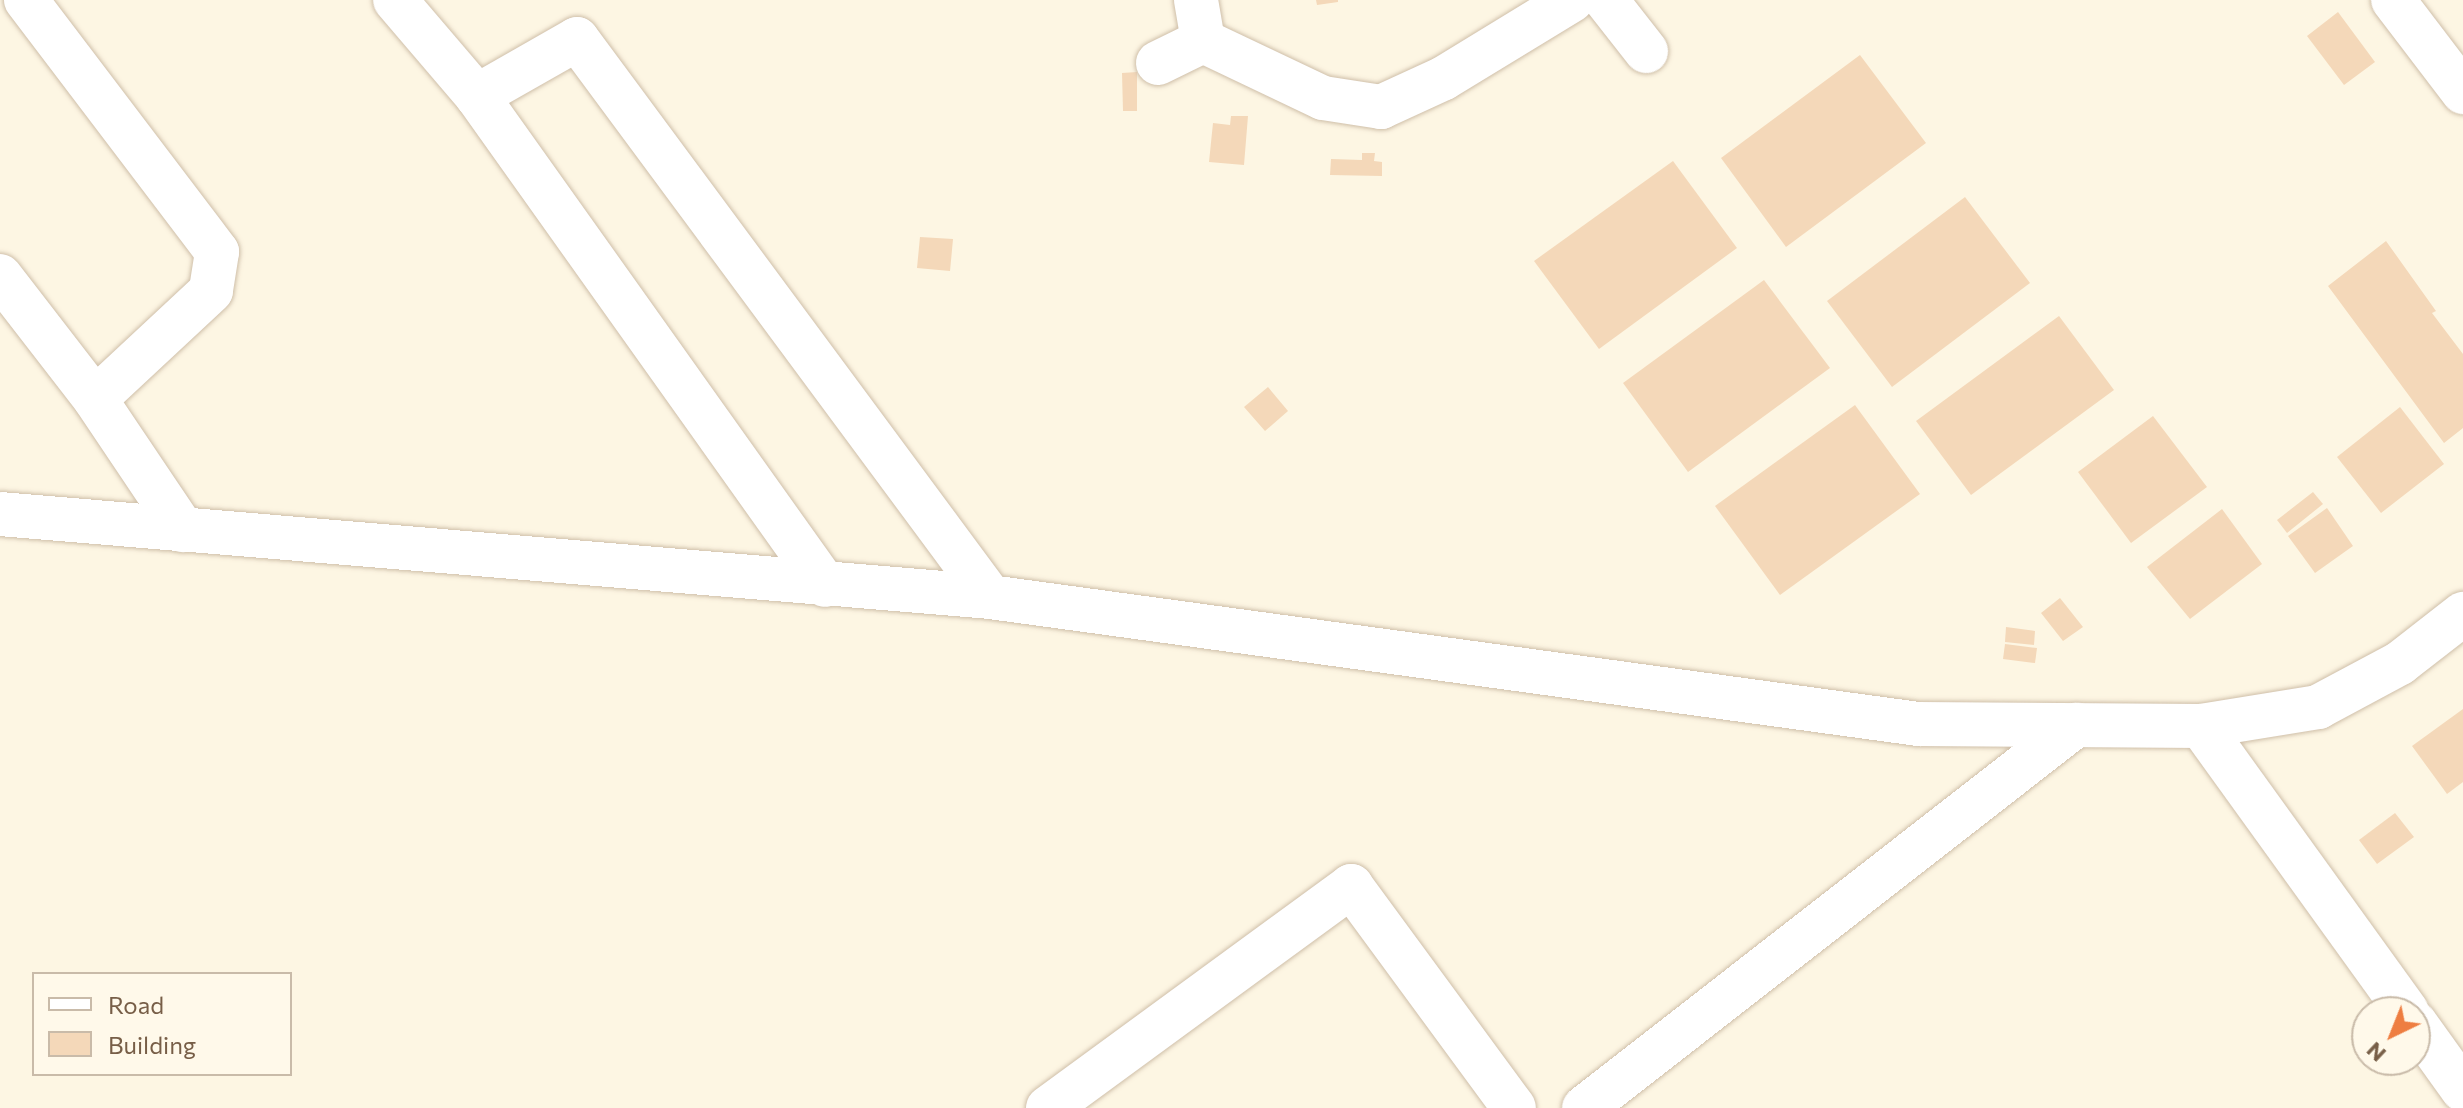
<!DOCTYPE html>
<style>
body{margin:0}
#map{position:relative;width:2463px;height:1108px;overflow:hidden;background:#fdf6e3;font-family:Commissioner,sans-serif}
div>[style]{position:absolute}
.building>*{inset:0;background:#f4d8b9}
.roads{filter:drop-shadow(0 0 2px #cfbfa9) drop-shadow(0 0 2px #cfbfa9)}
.minor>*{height:44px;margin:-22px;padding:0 22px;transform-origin:22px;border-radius:22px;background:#fff}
span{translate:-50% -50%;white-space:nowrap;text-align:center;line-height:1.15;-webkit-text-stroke:8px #fff9ea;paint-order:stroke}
.legend{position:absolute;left:32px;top:972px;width:260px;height:104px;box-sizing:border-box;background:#fff9ea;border:2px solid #c9bba9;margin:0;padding:10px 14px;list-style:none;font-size:24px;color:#775e47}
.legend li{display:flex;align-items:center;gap:16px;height:40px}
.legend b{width:40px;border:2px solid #c9bba9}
.north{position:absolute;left:2351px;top:996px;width:80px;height:80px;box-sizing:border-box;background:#fff9ea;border:2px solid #c9bba9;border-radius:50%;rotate:223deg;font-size:22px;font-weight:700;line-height:32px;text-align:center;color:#775e47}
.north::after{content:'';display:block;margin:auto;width:28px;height:36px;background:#ee7e41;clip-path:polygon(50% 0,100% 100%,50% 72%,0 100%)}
</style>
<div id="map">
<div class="building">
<div style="clip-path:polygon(1316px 0,1338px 0,1338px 2px,1317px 5px)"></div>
<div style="clip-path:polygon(2338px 12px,2375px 62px,2344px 85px,2307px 36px)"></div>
<div style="clip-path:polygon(1860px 55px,1926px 143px,1786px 247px,1721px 158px)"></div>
<div style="clip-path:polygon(1137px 72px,1137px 111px,1123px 111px,1122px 73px)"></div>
<div style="clip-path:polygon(1231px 116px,1248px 116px,1244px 165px,1209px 162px,1213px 123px,1230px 125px)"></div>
<div style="clip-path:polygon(1362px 153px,1375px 153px,1374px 161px,1382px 162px,1382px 176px,1330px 175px,1331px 159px,1362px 160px)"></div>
<div style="clip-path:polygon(1673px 161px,1737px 248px,1599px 349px,1534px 261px)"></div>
<div style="clip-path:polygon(1965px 197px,2030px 283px,1892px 387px,1827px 301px)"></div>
<div style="clip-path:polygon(920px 237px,953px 239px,950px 271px,917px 268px)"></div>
<div style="clip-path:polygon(2386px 241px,2436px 311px,2432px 313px,2463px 354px,2463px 428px,2444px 443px,2328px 286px)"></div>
<div style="clip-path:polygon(1764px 280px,1830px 368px,1688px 472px,1623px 383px)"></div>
<div style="clip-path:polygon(2059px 316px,2114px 390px,1971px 495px,1916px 421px)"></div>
<div style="clip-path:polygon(1268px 387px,1288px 411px,1265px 431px,1244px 407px)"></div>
<div style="clip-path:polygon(1855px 405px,1920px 494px,1780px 595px,1715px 506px)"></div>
<div style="clip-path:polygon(2400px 407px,2444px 464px,2381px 513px,2337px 457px)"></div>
<div style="clip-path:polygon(2153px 416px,2207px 487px,2131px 543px,2078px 472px)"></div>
<div style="clip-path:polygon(2313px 492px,2323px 504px,2287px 533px,2277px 520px)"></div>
<div style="clip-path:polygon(2327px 508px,2353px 546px,2315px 573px,2288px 536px)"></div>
<div style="clip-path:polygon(2222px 509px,2262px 564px,2190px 619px,2147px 567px)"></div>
<div style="clip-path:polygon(2060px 598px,2083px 627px,2063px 641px,2041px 613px)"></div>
<div style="clip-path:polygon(2006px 627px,2035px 631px,2034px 645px,2005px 642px)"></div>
<div style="clip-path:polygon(2005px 644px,2037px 648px,2035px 663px,2003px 659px)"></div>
<div style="clip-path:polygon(2463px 709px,2463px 782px,2447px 794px,2412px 746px)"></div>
<div style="clip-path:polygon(2395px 813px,2414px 837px,2377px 864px,2359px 840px)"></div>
</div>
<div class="roads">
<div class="minor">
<div style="left:26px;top:0;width:316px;rotate:52.8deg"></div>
<div style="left:217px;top:252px;width:39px;rotate:99deg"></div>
<div style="left:211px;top:291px;width:158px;rotate:137deg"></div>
<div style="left:395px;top:0;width:126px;rotate:49.5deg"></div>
<div style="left:477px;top:96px;width:600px;rotate:54.56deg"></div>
<div style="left:1606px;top:0;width:65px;rotate:51.9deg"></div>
<div style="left:2393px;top:0;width:116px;rotate:52.7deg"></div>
<div style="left:1203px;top:41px;width:133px;rotate:25.4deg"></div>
<div style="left:1323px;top:98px;width:59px;rotate:8.8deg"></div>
<div style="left:1381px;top:107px;width:69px;rotate:-24.7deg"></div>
<div style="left:1444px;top:78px;width:150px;rotate:-31.4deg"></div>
<div style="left:1158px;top:63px;width:50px;rotate:-26.1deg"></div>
<div style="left:1203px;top:41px;width:42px;rotate:-99.7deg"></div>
<div style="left:477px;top:96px;width:115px;rotate:-29.7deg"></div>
<div style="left:577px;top:39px;width:694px;rotate:53.49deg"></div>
<div style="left:0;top:276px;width:155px;rotate:52.3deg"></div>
<div style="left:95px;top:399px;width:158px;rotate:56.1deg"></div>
<div style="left:0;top:514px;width:993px;rotate:4.79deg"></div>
<div style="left:990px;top:597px;width:937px;rotate:7.79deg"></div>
<div style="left:1918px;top:724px;width:283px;rotate:0.4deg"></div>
<div style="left:2201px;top:726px;width:119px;rotate:-9.2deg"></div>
<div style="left:2318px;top:707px;width:93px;rotate:-28.2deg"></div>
<div style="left:2400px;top:663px;width:80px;rotate:-37.9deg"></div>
<div style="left:2201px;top:726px;width:352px;rotate:54.2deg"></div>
<div style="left:2415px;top:1023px;width:82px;rotate:54.4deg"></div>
<div style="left:1048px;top:1108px;width:376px;rotate:-36.2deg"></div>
<div style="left:1351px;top:886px;width:275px;rotate:53.7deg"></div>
<div style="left:1584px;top:1108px;width:624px;rotate:-37.9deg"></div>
</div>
</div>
<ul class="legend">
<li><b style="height:10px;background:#fff"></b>Road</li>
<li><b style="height:22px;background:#f4d8b9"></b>Building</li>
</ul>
<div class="north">N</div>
</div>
